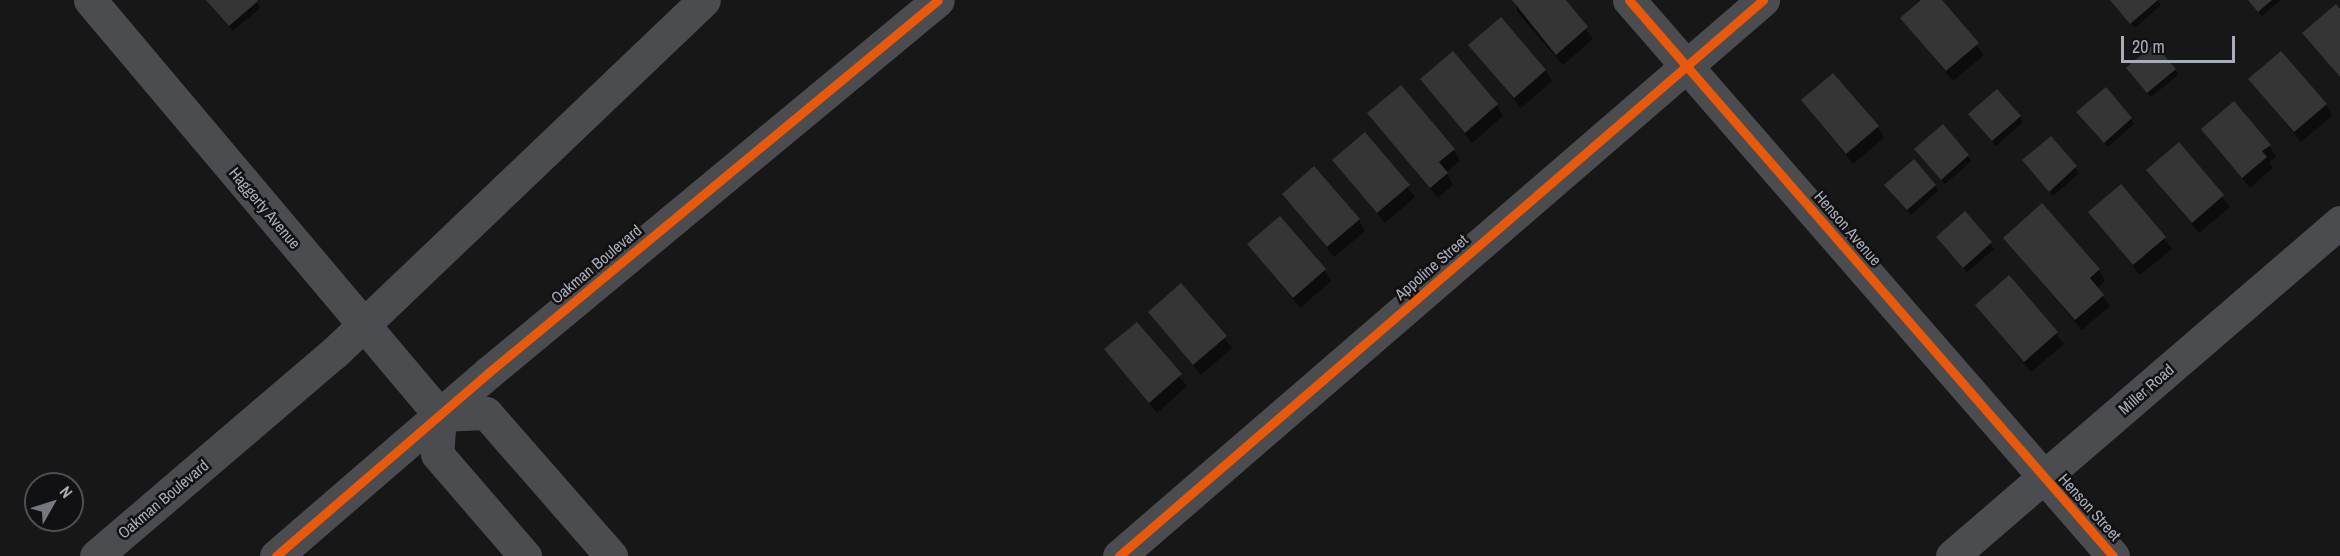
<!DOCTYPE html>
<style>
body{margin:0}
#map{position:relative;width:2340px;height:556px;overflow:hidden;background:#171717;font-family:"Archivo Narrow",sans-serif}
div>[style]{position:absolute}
.shadow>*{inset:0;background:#0007}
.building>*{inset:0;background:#353536}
.minor>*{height:33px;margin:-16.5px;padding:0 16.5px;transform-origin:16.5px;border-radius:16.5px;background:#4b4c50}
.cycleway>*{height:9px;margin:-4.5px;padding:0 4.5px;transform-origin:4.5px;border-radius:4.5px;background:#e8590c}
span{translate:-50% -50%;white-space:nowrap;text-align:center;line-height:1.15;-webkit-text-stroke:5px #111113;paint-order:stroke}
.street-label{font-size:16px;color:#a8adb8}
.north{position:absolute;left:24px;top:472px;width:60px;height:60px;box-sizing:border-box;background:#111113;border:2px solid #4d4f55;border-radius:50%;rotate:51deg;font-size:16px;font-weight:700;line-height:24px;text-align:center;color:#a8adb8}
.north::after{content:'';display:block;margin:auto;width:21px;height:27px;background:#757880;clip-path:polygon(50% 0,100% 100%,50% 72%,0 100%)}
.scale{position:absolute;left:2121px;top:36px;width:114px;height:27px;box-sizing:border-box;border:3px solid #a8adb8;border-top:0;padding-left:8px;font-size:18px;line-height:21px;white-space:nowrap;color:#a8adb8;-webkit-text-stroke:4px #111113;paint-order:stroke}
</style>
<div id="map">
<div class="shadow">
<div style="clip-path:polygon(207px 0,255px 0,260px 8px,233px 31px)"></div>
<div style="clip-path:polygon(1514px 0,1564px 0,1593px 39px,1563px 65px,1518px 13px)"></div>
<div style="clip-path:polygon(1924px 0,1940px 0,1984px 55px,1953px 81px,1902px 18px)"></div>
<div style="clip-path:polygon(2111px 0,2157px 0,2161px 5px,2135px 28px)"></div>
<div style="clip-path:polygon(2248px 0,2281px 0,2262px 16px)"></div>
<div style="clip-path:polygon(2340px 12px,2340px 78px,2304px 33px)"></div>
<div style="clip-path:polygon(1470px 45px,1545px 70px,1552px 81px,1521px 108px)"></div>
<div style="clip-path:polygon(2175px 69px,2178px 75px,2151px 97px,2131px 74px)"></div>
<div style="clip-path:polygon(1422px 79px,1497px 105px,1503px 116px,1472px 143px)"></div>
<div style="clip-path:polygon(2250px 79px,2326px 105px,2332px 116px,2301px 142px)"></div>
<div style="clip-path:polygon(1802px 101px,1878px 127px,1884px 138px,1853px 164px)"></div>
<div style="clip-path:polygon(1369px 113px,1454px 150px,1460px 161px,1446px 172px,1453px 185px,1438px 198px)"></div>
<div style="clip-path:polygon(1970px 115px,2020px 116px,2023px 122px,1996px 146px)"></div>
<div style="clip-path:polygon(2081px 118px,2131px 119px,2134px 124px,2108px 147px)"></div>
<div style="clip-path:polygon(2203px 130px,2270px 146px,2276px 157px,2269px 162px,2273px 168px,2250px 188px)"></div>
<div style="clip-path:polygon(1365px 134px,1415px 197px,1385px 223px,1334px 161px)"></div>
<div style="clip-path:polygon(2050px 138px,2079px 173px,2053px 196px,2024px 160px)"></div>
<div style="clip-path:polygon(2179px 144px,2230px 207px,2199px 233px,2148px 170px)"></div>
<div style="clip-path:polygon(1919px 155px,1968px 156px,1971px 161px,1945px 184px)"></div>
<div style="clip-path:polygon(1935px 186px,1938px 191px,1911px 215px,1889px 190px)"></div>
<div style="clip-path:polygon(2121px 186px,2172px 249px,2140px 275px,2090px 212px)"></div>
<div style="clip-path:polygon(1284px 194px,1359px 220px,1365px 231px,1334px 257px)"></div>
<div style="clip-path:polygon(1965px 213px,1994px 249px,1967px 272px,1941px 243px)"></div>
<div style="clip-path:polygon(2005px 239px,2099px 270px,2105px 281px,2097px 288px,2110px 306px,2082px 330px)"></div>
<div style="clip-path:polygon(1249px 245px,1324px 270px,1331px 281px,1300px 308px)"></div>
<div style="clip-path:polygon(2009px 277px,2064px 344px,2031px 372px,1977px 305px)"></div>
<div style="clip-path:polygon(1181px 285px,1232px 348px,1201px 375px,1150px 312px)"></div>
<div style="clip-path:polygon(1137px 324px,1187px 386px,1157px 413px,1106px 350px)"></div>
</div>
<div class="building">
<div style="clip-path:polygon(206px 0,257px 0,258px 1px,229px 26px)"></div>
<div style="clip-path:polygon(1512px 0,1566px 0,1588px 27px,1556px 55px)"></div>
<div style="clip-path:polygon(1921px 0,1942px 0,1979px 43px,1946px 71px,1900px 18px)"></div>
<div style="clip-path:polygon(2110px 0,2158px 0,2130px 24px)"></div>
<div style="clip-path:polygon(2248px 0,2272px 0,2258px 12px)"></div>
<div style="clip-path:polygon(2336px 4px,2340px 9px,2340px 77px,2302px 33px)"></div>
<div style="clip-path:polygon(1501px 17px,1546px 70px,1514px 98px,1468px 45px)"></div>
<div style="clip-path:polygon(2154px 44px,2176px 69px,2147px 93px,2126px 68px)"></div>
<div style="clip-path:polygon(1453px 51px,1498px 104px,1465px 133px,1420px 79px)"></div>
<div style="clip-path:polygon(2281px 51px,2327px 104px,2294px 132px,2248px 79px)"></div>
<div style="clip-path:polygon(1833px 73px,1879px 126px,1846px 154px,1801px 100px)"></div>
<div style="clip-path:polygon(1401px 85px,1455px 149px,1439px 162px,1448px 173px,1430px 188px,1367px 113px)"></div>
<div style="clip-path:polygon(2106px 87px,2132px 118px,2104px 143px,2076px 112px)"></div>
<div style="clip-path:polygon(1997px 89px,2021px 116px,1992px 141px,1968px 114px)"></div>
<div style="clip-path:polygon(2234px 101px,2271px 145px,2262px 151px,2267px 157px,2242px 178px,2201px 129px)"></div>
<div style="clip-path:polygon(1943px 124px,1969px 155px,1941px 180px,1914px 149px)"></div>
<div style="clip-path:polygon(1365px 132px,1410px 185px,1377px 213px,1332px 160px)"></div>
<div style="clip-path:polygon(2051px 136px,2077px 166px,2049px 192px,2022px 160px)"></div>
<div style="clip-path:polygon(2179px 142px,2224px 195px,2192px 223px,2146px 170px)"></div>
<div style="clip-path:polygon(1914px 159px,1936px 185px,1907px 210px,1884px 185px)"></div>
<div style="clip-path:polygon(1314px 166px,1360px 219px,1327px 247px,1282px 194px)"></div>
<div style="clip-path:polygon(2121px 184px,2166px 237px,2133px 265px,2088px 212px)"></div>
<div style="clip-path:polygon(2042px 203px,2100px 269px,2090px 278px,2104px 295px,2075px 320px,2003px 238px)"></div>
<div style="clip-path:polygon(1965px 211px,1992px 242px,1963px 268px,1936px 237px)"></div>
<div style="clip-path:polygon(1280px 216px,1326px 269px,1293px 298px,1247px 244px)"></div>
<div style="clip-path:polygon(2009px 275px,2058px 332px,2024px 362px,1975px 305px)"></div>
<div style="clip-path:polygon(1181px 283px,1227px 336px,1193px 365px,1148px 312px)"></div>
<div style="clip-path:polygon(1137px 322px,1182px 374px,1149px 403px,1104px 349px)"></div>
</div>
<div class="minor">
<div style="left:90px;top:0;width:543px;rotate:49.86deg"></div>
<div style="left:440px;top:415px;width:39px;rotate:94deg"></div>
<div style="left:437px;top:454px;width:135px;rotate:49.2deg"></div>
<div style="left:1629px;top:0;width:737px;rotate:48.96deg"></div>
<div style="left:440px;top:415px;width:46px;rotate:-2.5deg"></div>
<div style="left:486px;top:413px;width:190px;rotate:48.8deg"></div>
<div style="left:96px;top:556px;width:313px;rotate:-40.5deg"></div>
<div style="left:334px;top:353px;width:511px;rotate:-43.65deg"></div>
<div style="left:276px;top:556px;width:280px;rotate:-40.8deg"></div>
<div style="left:488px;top:373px;width:584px;rotate:-39.65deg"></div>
<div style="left:1119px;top:556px;width:851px;rotate:-40.81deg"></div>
<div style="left:1952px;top:556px;width:512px;rotate:-40.72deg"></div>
</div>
<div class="cycleway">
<div style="left:1629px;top:0;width:737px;rotate:48.96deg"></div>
<div style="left:276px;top:556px;width:280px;rotate:-40.8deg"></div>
<div style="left:488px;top:373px;width:584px;rotate:-39.65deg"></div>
<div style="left:1119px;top:556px;width:851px;rotate:-40.81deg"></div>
</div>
<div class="street-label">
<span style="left:265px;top:208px;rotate:50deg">Haggerty Avenue</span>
<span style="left:1848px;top:228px;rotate:49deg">Henson Avenue</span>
<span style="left:596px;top:264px;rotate:-40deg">Oakman Boulevard</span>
<span style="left:1431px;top:267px;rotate:-41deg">Appoline Street</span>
<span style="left:2146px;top:389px;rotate:-41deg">Miller Road</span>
<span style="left:163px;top:499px;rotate:-40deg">Oakman Boulevard</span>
<span style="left:2090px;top:507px;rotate:48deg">Henson Street</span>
</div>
<div class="north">N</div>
<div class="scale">20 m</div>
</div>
